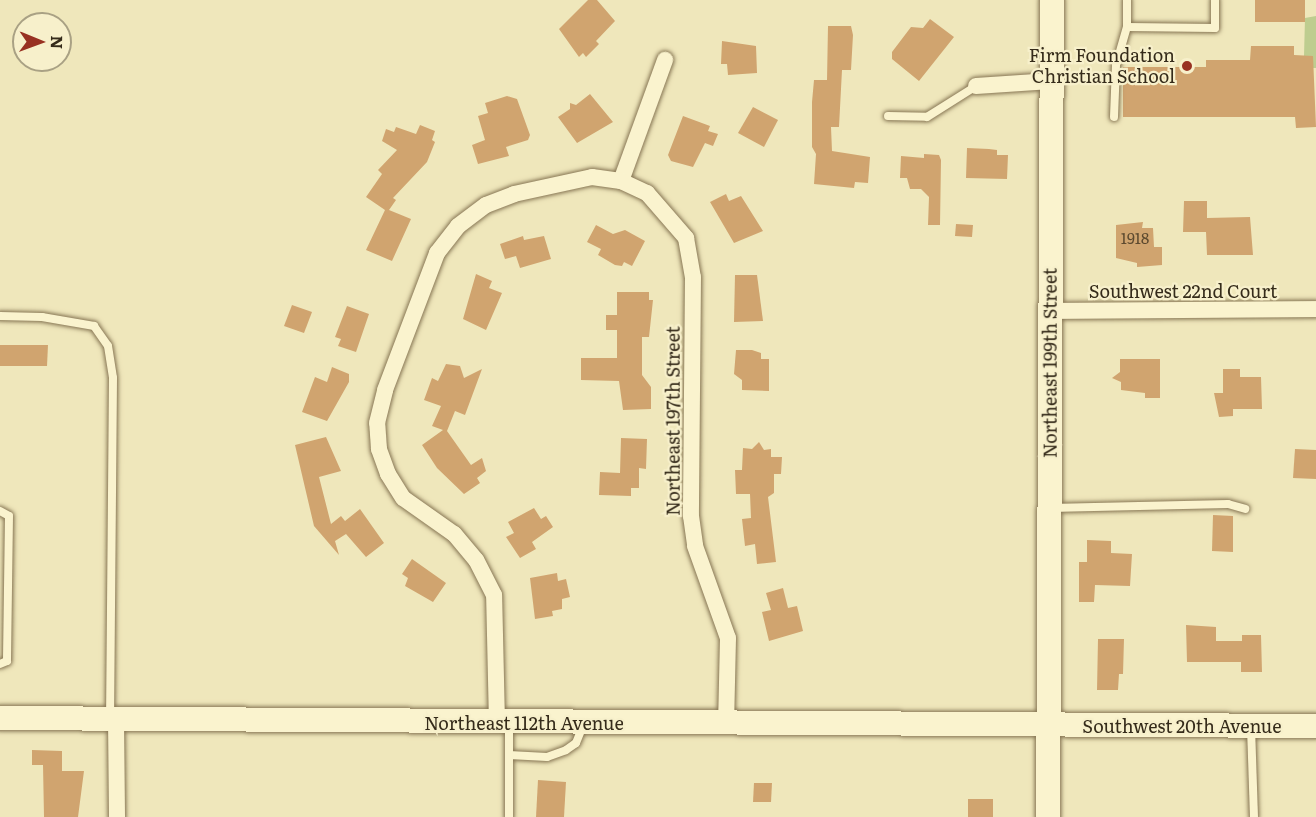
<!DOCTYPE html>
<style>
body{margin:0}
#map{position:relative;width:1316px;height:817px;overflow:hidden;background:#efe7bb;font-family:Literata,serif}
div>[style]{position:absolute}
.green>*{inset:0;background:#becd8f}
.building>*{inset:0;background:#d0a46f}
.roads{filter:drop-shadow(0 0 2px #877654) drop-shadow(0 0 2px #877654)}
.lane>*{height:8px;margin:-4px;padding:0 4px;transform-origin:4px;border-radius:4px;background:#faf3ce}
.street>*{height:16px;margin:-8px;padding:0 8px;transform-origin:8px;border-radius:8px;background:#faf3ce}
.secondary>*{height:24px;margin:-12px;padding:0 12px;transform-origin:12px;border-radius:12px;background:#faf3ce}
.dots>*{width:16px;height:16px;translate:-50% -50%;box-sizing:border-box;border:3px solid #f7f0cb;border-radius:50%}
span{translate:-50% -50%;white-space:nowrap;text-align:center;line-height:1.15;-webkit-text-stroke:4.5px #f7f0cb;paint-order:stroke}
.number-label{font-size:15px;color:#5c492f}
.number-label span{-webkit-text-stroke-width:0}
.poi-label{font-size:18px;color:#352b1a}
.right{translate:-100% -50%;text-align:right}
.street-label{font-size:18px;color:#352b1a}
.north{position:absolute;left:12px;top:12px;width:60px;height:60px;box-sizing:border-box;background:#f7f0cb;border:2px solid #a9a184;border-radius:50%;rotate:91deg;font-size:16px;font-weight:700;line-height:24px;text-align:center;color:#352b1a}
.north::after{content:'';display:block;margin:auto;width:21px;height:27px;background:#983122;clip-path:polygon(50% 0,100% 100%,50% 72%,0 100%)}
</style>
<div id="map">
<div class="green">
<div style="clip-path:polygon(1316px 16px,1316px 68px,1313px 68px,1313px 56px,1304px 56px,1305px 18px)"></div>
</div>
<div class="building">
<div style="clip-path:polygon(588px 0,597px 0,615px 21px,596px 41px,599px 44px,586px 57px,583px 53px,579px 57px,559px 29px)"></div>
<div style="clip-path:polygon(1255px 0,1305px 0,1305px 22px,1255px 22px)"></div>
<div style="clip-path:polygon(930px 19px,954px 37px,919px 81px,892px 59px,892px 52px,911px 27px,923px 28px)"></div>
<div style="clip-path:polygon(828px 26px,851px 26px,853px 35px,851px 70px,842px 70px,839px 127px,831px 127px,832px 151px,870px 157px,868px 183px,855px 182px,854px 188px,814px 184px,816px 154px,812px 147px,812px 102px,814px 80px,827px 80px)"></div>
<div style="clip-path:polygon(722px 41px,756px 46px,757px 73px,728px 75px,727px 64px,721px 64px)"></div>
<div style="clip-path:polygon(1251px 46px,1294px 46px,1294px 55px,1313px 56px,1316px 127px,1296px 128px,1295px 117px,1123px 117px,1123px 67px,1206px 67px,1206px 60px,1250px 60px)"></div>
<div style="clip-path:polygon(590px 94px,613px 122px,577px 143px,558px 117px,570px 109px,570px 103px,576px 105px)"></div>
<div style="clip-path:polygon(507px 96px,517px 99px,530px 135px,528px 140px,506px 147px,509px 156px,478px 164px,472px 145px,485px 140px,478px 116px,488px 113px,485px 103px)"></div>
<div style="clip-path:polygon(753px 107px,778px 120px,764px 147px,738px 133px)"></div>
<div style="clip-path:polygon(683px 116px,710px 126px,708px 131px,718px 134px,713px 146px,705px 143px,693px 167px,671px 161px,668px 155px)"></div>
<div style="clip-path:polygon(420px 125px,435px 131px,432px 140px,435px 142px,427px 162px,393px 198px,396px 200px,389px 210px,411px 219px,392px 261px,366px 250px,385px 210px,366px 197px,382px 174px,378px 170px,397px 150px,382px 141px,386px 129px,394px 132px,396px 127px,416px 134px)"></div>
<div style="clip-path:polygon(967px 148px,989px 149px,997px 150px,997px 155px,1008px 155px,1007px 179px,966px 178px)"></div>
<div style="clip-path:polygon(924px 154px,939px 155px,941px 160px,940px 225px,928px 225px,929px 197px,921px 189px,910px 189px,907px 178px,900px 178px,901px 156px,924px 158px)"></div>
<div style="clip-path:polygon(726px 194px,729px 201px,741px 196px,763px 231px,734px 243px,710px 202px)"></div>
<div style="clip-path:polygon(1184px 201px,1207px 201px,1207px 218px,1250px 217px,1253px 255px,1207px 255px,1206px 232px,1183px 232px)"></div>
<div style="clip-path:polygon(1143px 222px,1142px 228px,1153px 228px,1154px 247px,1162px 247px,1162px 265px,1137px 267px,1137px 263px,1116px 258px,1116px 225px)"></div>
<div style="clip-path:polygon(956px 224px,973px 225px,972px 237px,955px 236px)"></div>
<div style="clip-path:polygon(596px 225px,613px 234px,625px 230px,645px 241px,632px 266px,624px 262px,622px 266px,615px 265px,598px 255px,601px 249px,587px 242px)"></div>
<div style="clip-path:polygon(523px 236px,524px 240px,544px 236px,551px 259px,520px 268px,516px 256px,505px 259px,500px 244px)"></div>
<div style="clip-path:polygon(476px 274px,492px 281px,489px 288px,502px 293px,486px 330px,463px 319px)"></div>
<div style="clip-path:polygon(735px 275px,757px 275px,763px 321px,734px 322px)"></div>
<div style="clip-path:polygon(617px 292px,649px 292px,649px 300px,653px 300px,649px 337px,642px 337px,642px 375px,651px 387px,651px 409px,623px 410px,619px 381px,581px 380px,581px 358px,617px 358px,617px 330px,606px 330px,606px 315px,617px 315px)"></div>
<div style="clip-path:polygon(292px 305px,312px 312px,304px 333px,284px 326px)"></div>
<div style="clip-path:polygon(347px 306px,369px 314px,356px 352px,338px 346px,341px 339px,335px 337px)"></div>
<div style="clip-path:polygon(0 345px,48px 345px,47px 366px,0 366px)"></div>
<div style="clip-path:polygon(736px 350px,752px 350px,761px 353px,761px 359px,769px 359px,769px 391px,742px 390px,742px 380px,734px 374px)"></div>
<div style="clip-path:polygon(1120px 359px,1160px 359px,1160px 398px,1145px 398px,1145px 393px,1121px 390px,1121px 382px,1112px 378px,1120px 372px)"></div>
<div style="clip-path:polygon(446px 364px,460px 366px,464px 378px,482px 369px,465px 415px,455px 411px,447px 431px,471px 465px,482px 458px,486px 471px,477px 478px,480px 483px,464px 494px,437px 468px,422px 445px,443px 430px,432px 426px,441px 406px,424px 400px,432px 378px,438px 381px)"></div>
<div style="clip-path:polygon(332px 367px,349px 374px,349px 382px,327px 421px,302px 412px,315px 377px,327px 382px)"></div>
<div style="clip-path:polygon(1223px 369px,1240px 369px,1240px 377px,1261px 377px,1262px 409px,1233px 409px,1233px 416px,1219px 417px,1214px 393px,1223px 393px)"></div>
<div style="clip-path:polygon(326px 437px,341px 471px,319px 477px,331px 524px,341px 516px,345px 521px,360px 509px,384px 543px,366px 557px,346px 534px,335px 541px,339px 555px,314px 526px,295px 445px)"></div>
<div style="clip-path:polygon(621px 438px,647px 439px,646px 469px,639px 468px,639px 488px,631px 488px,631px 496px,599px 495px,600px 472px,620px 473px)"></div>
<div style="clip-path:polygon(759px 442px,764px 450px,771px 449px,771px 457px,782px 457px,781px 474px,774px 474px,774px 493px,768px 497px,776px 562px,757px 564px,755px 544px,745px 546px,742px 519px,751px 518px,750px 494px,736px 494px,735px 470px,742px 470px,743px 448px,752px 449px)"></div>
<div style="clip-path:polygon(1295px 449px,1316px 450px,1316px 479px,1293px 478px)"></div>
<div style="clip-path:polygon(534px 508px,541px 519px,546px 516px,553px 527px,532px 542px,536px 549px,520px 558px,506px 537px,514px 533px,508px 522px)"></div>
<div style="clip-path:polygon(1213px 515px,1233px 516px,1233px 552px,1212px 551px)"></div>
<div style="clip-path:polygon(1087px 540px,1111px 541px,1111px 553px,1132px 554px,1130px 586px,1095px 585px,1094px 602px,1079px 602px,1079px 562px,1087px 562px)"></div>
<div style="clip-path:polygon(412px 559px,446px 583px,433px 602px,405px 586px,408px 578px,402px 574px)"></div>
<div style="clip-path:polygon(557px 573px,558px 581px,566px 579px,570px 597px,562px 599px,562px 609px,552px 611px,553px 616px,535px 619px,530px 578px)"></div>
<div style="clip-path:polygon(783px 588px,788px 608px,797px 606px,803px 631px,769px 641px,762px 612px,771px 610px,766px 593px)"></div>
<div style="clip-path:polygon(1186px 625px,1216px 627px,1216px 641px,1242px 641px,1242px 635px,1261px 635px,1262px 672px,1241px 672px,1241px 662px,1187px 662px)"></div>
<div style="clip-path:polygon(1098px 639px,1124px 639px,1123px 674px,1119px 674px,1118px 690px,1097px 690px)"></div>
<div style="clip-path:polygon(32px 750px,62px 751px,62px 771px,84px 771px,78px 817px,44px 817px,43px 765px,32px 765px)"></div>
<div style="clip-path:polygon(538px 780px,566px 782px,564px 817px,536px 817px)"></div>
<div style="clip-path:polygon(754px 783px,772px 783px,771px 802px,753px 802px)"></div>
<div style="clip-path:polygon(968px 799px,993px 799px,993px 817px,968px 817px)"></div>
</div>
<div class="roads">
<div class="lane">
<div style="left:1127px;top:0;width:27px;rotate:90deg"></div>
<div style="left:1127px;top:27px;width:88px;rotate:0.7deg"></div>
<div style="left:1215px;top:28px;width:28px;rotate:-90deg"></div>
<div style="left:888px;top:116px;width:39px;rotate:1deg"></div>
<div style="left:927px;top:117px;width:58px;rotate:-32.3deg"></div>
<div style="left:1114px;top:117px;width:52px;rotate:-87.8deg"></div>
<div style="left:1116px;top:65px;width:40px;rotate:-74deg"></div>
<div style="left:0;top:316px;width:42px;rotate:1.4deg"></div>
<div style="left:42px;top:317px;width:53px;rotate:9.8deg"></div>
<div style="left:94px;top:326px;width:24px;rotate:55deg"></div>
<div style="left:108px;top:346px;width:32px;rotate:81deg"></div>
<div style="left:113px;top:378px;width:338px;rotate:90.5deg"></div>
<div style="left:1050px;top:508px;width:178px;rotate:-1.3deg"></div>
<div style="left:1228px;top:504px;width:18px;rotate:16deg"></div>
<div style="left:0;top:511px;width:10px;rotate:29deg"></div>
<div style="left:9px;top:516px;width:145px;rotate:90.8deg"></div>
<div style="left:7px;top:661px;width:8px;rotate:157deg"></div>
<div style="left:1251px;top:727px;width:90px;rotate:88.1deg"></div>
<div style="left:509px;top:755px;width:38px;rotate:3deg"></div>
<div style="left:547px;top:757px;width:20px;rotate:-20deg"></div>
<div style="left:566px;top:750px;width:12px;rotate:-35deg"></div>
<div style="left:576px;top:743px;width:22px;rotate:-68deg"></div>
<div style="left:509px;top:817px;width:94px;rotate:-90deg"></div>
</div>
<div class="street">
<div style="left:976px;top:86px;width:75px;rotate:-3.8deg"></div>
<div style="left:621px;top:181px;width:129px;rotate:-70deg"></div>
<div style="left:1051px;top:311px;width:265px;rotate:-0.4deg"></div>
<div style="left:116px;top:719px;width:98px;rotate:89.4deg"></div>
<div style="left:497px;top:723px;width:128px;rotate:-91.3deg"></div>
<div style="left:494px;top:595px;width:39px;rotate:-117deg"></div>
<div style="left:476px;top:560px;width:34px;rotate:-130deg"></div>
<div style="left:454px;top:534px;width:62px;rotate:-144.8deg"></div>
<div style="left:403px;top:498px;width:28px;rotate:-122deg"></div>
<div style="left:388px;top:474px;width:27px;rotate:-110deg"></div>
<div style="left:379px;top:449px;width:26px;rotate:-94deg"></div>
<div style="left:377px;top:423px;width:34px;rotate:-76deg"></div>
<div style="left:385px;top:390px;width:147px;rotate:-69.2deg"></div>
<div style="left:437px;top:253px;width:34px;rotate:-52deg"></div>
<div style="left:458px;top:226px;width:35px;rotate:-37deg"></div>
<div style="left:486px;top:205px;width:30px;rotate:-21deg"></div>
<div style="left:514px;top:194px;width:80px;rotate:-12.3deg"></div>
<div style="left:592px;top:177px;width:29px;rotate:8deg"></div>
<div style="left:621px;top:181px;width:29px;rotate:25deg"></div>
<div style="left:647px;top:193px;width:60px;rotate:49.1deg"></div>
<div style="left:686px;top:238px;width:40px;rotate:80deg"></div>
<div style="left:693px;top:277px;width:239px;rotate:90.5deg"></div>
<div style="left:691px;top:516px;width:30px;rotate:82deg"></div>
<div style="left:695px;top:546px;width:98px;rotate:70.3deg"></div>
<div style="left:728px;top:638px;width:86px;rotate:91.3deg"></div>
</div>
<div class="secondary">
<div style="left:0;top:718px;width:1316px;rotate:0.35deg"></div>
<div style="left:1048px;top:817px;width:817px;rotate:-89.72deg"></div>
</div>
</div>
<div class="dots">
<div style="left:1187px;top:66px;background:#983122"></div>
</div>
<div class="number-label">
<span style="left:1135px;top:238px">1918</span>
</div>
<div class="poi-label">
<span class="right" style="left:1175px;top:66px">Firm Foundation<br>Christian School</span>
</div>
<div class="street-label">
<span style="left:1183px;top:291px">Southwest 22nd Court</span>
<span style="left:1050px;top:363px;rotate:-90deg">Northeast 199th Street</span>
<span style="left:673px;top:421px;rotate:-90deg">Northeast 197th Street</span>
<span style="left:524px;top:723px">Northeast 112th Avenue</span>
<span style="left:1182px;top:726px">Southwest 20th Avenue</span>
</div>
<div class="north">N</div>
</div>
